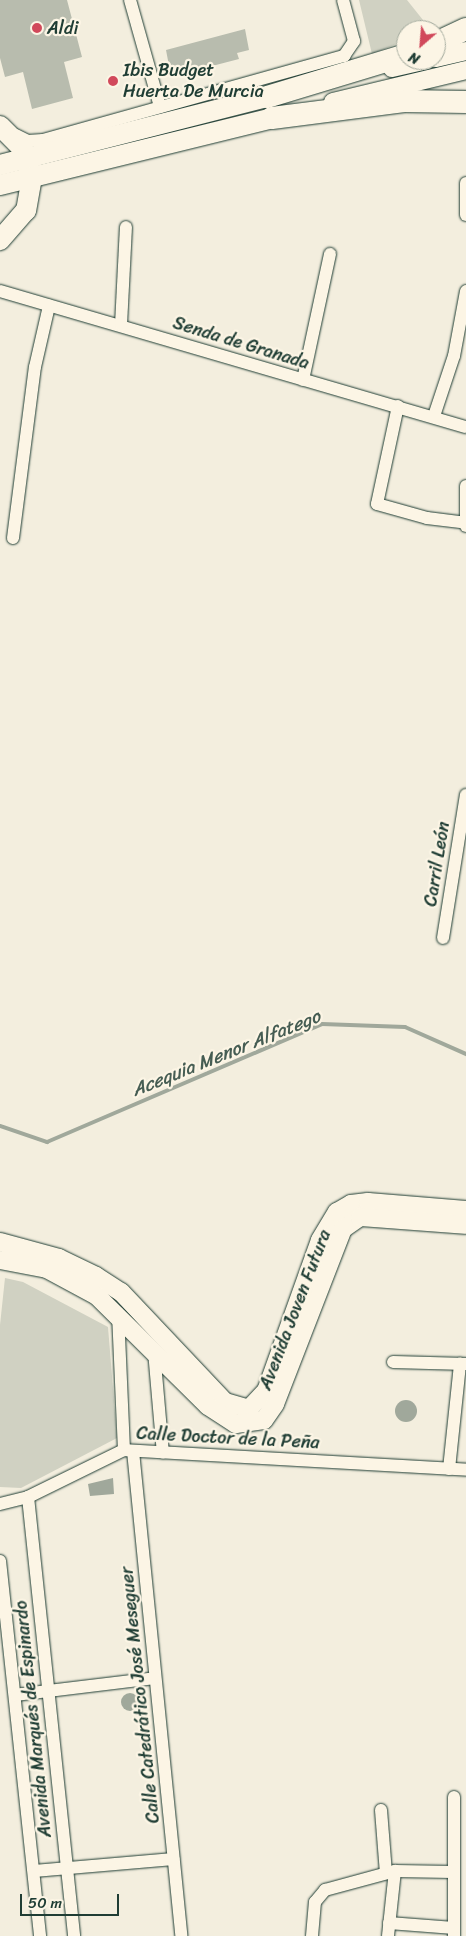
<!DOCTYPE html>
<meta charset="utf-8">
<style>
body{margin:0}
#map{position:relative;width:466px;height:1936px;overflow:hidden;background:#f3eede;font-family:Sriracha,sans-serif}
div>[style]{position:absolute}
.green>*{inset:0;background:#d0d1c2}
.water>*{inset:0;background:#a0a89b}
.round{border-radius:50%}
.stream>*{height:4px;margin:-2px;padding:0 2px;transform-origin:2px;border-radius:2px;background:#a0a89b}
.building>*{inset:0;background:#b8bcae}
.roads{filter:drop-shadow(0 0 1px #1f3d34) drop-shadow(0 0 1px #1f3d34)}
.street>*{height:12px;margin:-6px;padding:0 6px;transform-origin:6px;border-radius:6px;background:#fcf5e5}
.secondary>*{height:18px;margin:-9px;padding:0 9px;transform-origin:9px;border-radius:9px;background:#fcf5e5}
.primary>*{height:20px;margin:-10px;padding:0 10px;transform-origin:10px;border-radius:10px;background:#fcf5e5}
.highway>*{height:22px;margin:-11px;padding:0 11px;transform-origin:11px;border-radius:11px;background:#fcf5e5}
.dots>*{width:14px;height:14px;translate:-50% -50%;box-sizing:border-box;border:2px solid #fcf5e5;border-radius:50%}
span{translate:-50% -50%;white-space:nowrap;text-align:center;line-height:1.15;-webkit-text-stroke:4.5px #fcf5e5;paint-order:stroke}
.poi-label{font-size:18px;color:#1f3d34}
.left{translate:0 -50%;text-align:left}
.street-label{font-size:18px;color:#1f3d34}
.water-label{font-size:19px;color:#465d53;font-style:italic}
.north{position:absolute;left:396px;top:20px;width:50px;height:50px;box-sizing:border-box;background:#fcf5e5;border:1px solid #a4ab9e;border-radius:50%;rotate:207deg;font-size:14px;font-weight:700;line-height:20px;text-align:center;color:#1f3d34}
.north::after{content:'';display:block;margin:auto;width:18px;height:22px;background:#d1495b;clip-path:polygon(50% 0,100% 100%,50% 72%,0 100%)}
.scale{position:absolute;left:20px;top:1894px;width:99px;height:22px;box-sizing:border-box;border:2px solid #1f3d34;border-top:0;padding-left:6px;font-size:15px;line-height:18px;white-space:nowrap;color:#1f3d34;-webkit-text-stroke:4px #fcf5e5;paint-order:stroke}
</style>
<div id="map">
<div class="green">
<div style="clip-path:polygon(359px 0,407px 0,431px 30px,406px 30px,406px 40px,372px 54px)"></div>
<div style="clip-path:polygon(5px 1278px,23px 1282px,108px 1327px,117px 1438px,21px 1488px,0 1487px,0 1325px)"></div>
</div>
<div class="water">
<div class="round" style="left:395px;top:1400px;width:22px;height:22px"></div>
<div style="clip-path:polygon(113px 1478px,114px 1494px,90px 1496px,88px 1484px)"></div>
<div class="round" style="left:121px;top:1693px;width:18px;height:18px"></div>
</div>
<div class="stream">
<div style="left:0;top:1126px;width:50px;rotate:18.8deg"></div>
<div style="left:47px;top:1142px;width:299px;rotate:-23.2deg"></div>
<div style="left:322px;top:1024px;width:83px;rotate:2.1deg"></div>
<div style="left:405px;top:1027px;width:67px;rotate:23.9deg"></div>
</div>
<div class="building">
<div style="clip-path:polygon(0 0,67px 0,82px 57px,64px 62px,73px 98px,32px 109px,23px 72px,5px 77px,0 58px)"></div>
<div style="clip-path:polygon(245px 29px,249px 50px,237px 53px,239px 59px,185px 73px,183px 67px,170px 71px,166px 50px)"></div>
</div>
<div class="roads">
<div class="street">
<div style="left:130px;top:0;width:111px;rotate:74.3deg"></div>
<div style="left:16px;top:135px;width:13px;rotate:27deg"></div>
<div style="left:28px;top:141px;width:15px;rotate:-4deg"></div>
<div style="left:43px;top:140px;width:313px;rotate:-15.6deg"></div>
<div style="left:344px;top:56px;width:18px;rotate:-56deg"></div>
<div style="left:354px;top:41px;width:42px;rotate:-105deg"></div>
<div style="left:466px;top:183px;width:32px;rotate:90deg"></div>
<div style="left:0;top:291px;width:485px;rotate:16.3deg"></div>
<div style="left:121px;top:325px;width:98px;rotate:-87.1deg"></div>
<div style="left:303px;top:380px;width:129px;rotate:-77.9deg"></div>
<div style="left:398px;top:406px;width:100px;rotate:102.1deg"></div>
<div style="left:377px;top:504px;width:52px;rotate:15.6deg"></div>
<div style="left:427px;top:518px;width:38px;rotate:7deg"></div>
<div style="left:434px;top:416px;width:63px;rotate:-71.6deg"></div>
<div style="left:454px;top:356px;width:66px;rotate:-79.5deg"></div>
<div style="left:466px;top:486px;width:40px;rotate:90deg"></div>
<div style="left:13px;top:538px;width:172px;rotate:-82.7deg"></div>
<div style="left:35px;top:367px;width:63px;rotate:-77.1deg"></div>
<div style="left:443px;top:938px;width:145px;rotate:-80.9deg"></div>
<div style="left:118px;top:1313px;width:137px;rotate:87.5deg"></div>
<div style="left:154px;top:1351px;width:102px;rotate:85deg"></div>
<div style="left:393px;top:1362px;width:73px;rotate:1.6deg"></div>
<div style="left:133px;top:1451px;width:487px;rotate:84.3deg"></div>
<div style="left:449px;top:1469px;width:106px;rotate:-84deg"></div>
<div style="left:28px;top:1497px;width:441px;rotate:84deg"></div>
<div style="left:0;top:1504px;width:29px;rotate:-14deg"></div>
<div style="left:28px;top:1497px;width:107px;rotate:-26.1deg"></div>
<div style="left:124px;top:1450px;width:343px;rotate:3.3deg"></div>
<div style="left:0;top:1561px;width:377px;rotate:83.9deg"></div>
<div style="left:15px;top:1695px;width:141px;rotate:-6.9deg"></div>
<div style="left:454px;top:1797px;width:139px;rotate:90deg"></div>
<div style="left:381px;top:1810px;width:63px;rotate:85.5deg"></div>
<div style="left:34px;top:1871px;width:140px;rotate:-4.9deg"></div>
<div style="left:389px;top:1923px;width:65px;rotate:4.4deg"></div>
<div style="left:312px;top:1936px;width:34px;rotate:-85deg"></div>
<div style="left:315px;top:1902px;width:16px;rotate:-50deg"></div>
<div style="left:325px;top:1890px;width:73px;rotate:-15.2deg"></div>
<div style="left:395px;top:1871px;width:58px;rotate:1deg"></div>
<div style="left:388px;top:1936px;width:65px;rotate:-83.9deg"></div>
</div>
<div class="secondary">
<div style="left:436px;top:58px;width:31px;rotate:-13deg"></div>
<div style="left:392px;top:68px;width:35px;rotate:-13deg"></div>
<div style="left:333px;top:102px;width:137px;rotate:-13.5deg"></div>
<div style="left:0;top:1242px;width:61px;rotate:15.2deg"></div>
<div style="left:59px;top:1258px;width:41px;rotate:25.9deg"></div>
<div style="left:96px;top:1276px;width:30px;rotate:33deg"></div>
<div style="left:121px;top:1292px;width:151px;rotate:46.6deg"></div>
<div style="left:225px;top:1402px;width:25px;rotate:16deg"></div>
<div style="left:249px;top:1409px;width:25px;rotate:-47deg"></div>
<div style="left:266px;top:1391px;width:160px;rotate:-70.3deg"></div>
<div style="left:320px;top:1240px;width:33px;rotate:-59deg"></div>
<div style="left:337px;top:1212px;width:16px;rotate:-30deg"></div>
<div style="left:351px;top:1204px;width:17px;rotate:-7deg"></div>
<div style="left:368px;top:1202px;width:98px;rotate:4.7deg"></div>
<div style="left:0;top:1260px;width:48px;rotate:10.8deg"></div>
<div style="left:47px;top:1269px;width:57px;rotate:28.4deg"></div>
<div style="left:97px;top:1296px;width:156px;rotate:44.7deg"></div>
<div style="left:208px;top:1406px;width:33px;rotate:33deg"></div>
<div style="left:236px;top:1424px;width:28px;rotate:-8deg"></div>
<div style="left:264px;top:1420px;width:19px;rotate:-55deg"></div>
<div style="left:275px;top:1404px;width:188px;rotate:-68.8deg"></div>
<div style="left:343px;top:1229px;width:21px;rotate:-35deg"></div>
<div style="left:360px;top:1217px;width:106px;rotate:4.3deg"></div>
</div>
<div class="primary">
<div style="left:0;top:126px;width:33px;rotate:45deg"></div>
<div style="left:23px;top:149px;width:29px;rotate:72deg"></div>
<div style="left:32px;top:177px;width:34px;rotate:100deg"></div>
<div style="left:26px;top:210px;width:40px;rotate:131deg"></div>
<div style="left:0;top:165px;width:276px;rotate:-14.3deg"></div>
<div style="left:0;top:185px;width:280px;rotate:-13.8deg"></div>
</div>
<div class="highway">
<div style="left:436px;top:43px;width:33px;rotate:-25deg"></div>
<div style="left:267px;top:97px;width:145px;rotate:-16.8deg"></div>
<div style="left:272px;top:118px;width:133px;rotate:-7.3deg"></div>
<div style="left:404px;top:101px;width:62px;rotate:0.9deg"></div>
</div>
</div>
<div class="dots">
<div style="left:37px;top:28px;background:#d1495b"></div>
<div style="left:113px;top:81px;background:#d1495b"></div>
</div>
<div class="poi-label">
<span class="left" style="left:47px;top:28px">Aldi</span>
<span class="left" style="left:123px;top:81px">Ibis Budget<br>Huerta De Murcia</span>
</div>
<div class="street-label">
<span style="left:241px;top:343px;rotate:17deg">Senda de Granada</span>
<span style="left:437px;top:864px;rotate:-81deg">Carril León</span>
<span style="left:295px;top:1310px;rotate:-69deg">Avenida Joven Futura</span>
<span style="left:228px;top:1438px;rotate:3deg">Calle Doctor de la Peña</span>
<span style="left:140px;top:1695px;rotate:-96deg">Calle Catedrático José Meseguer</span>
<span style="left:33px;top:1719px;rotate:-96deg">Avenida Marqués de Espinardo</span>
</div>
<div class="water-label">
<span style="left:226px;top:1053px;rotate:-22deg">Acequia Menor Alfatego</span>
</div>
<div class="north">N</div>
<div class="scale">50 m</div>
</div>
